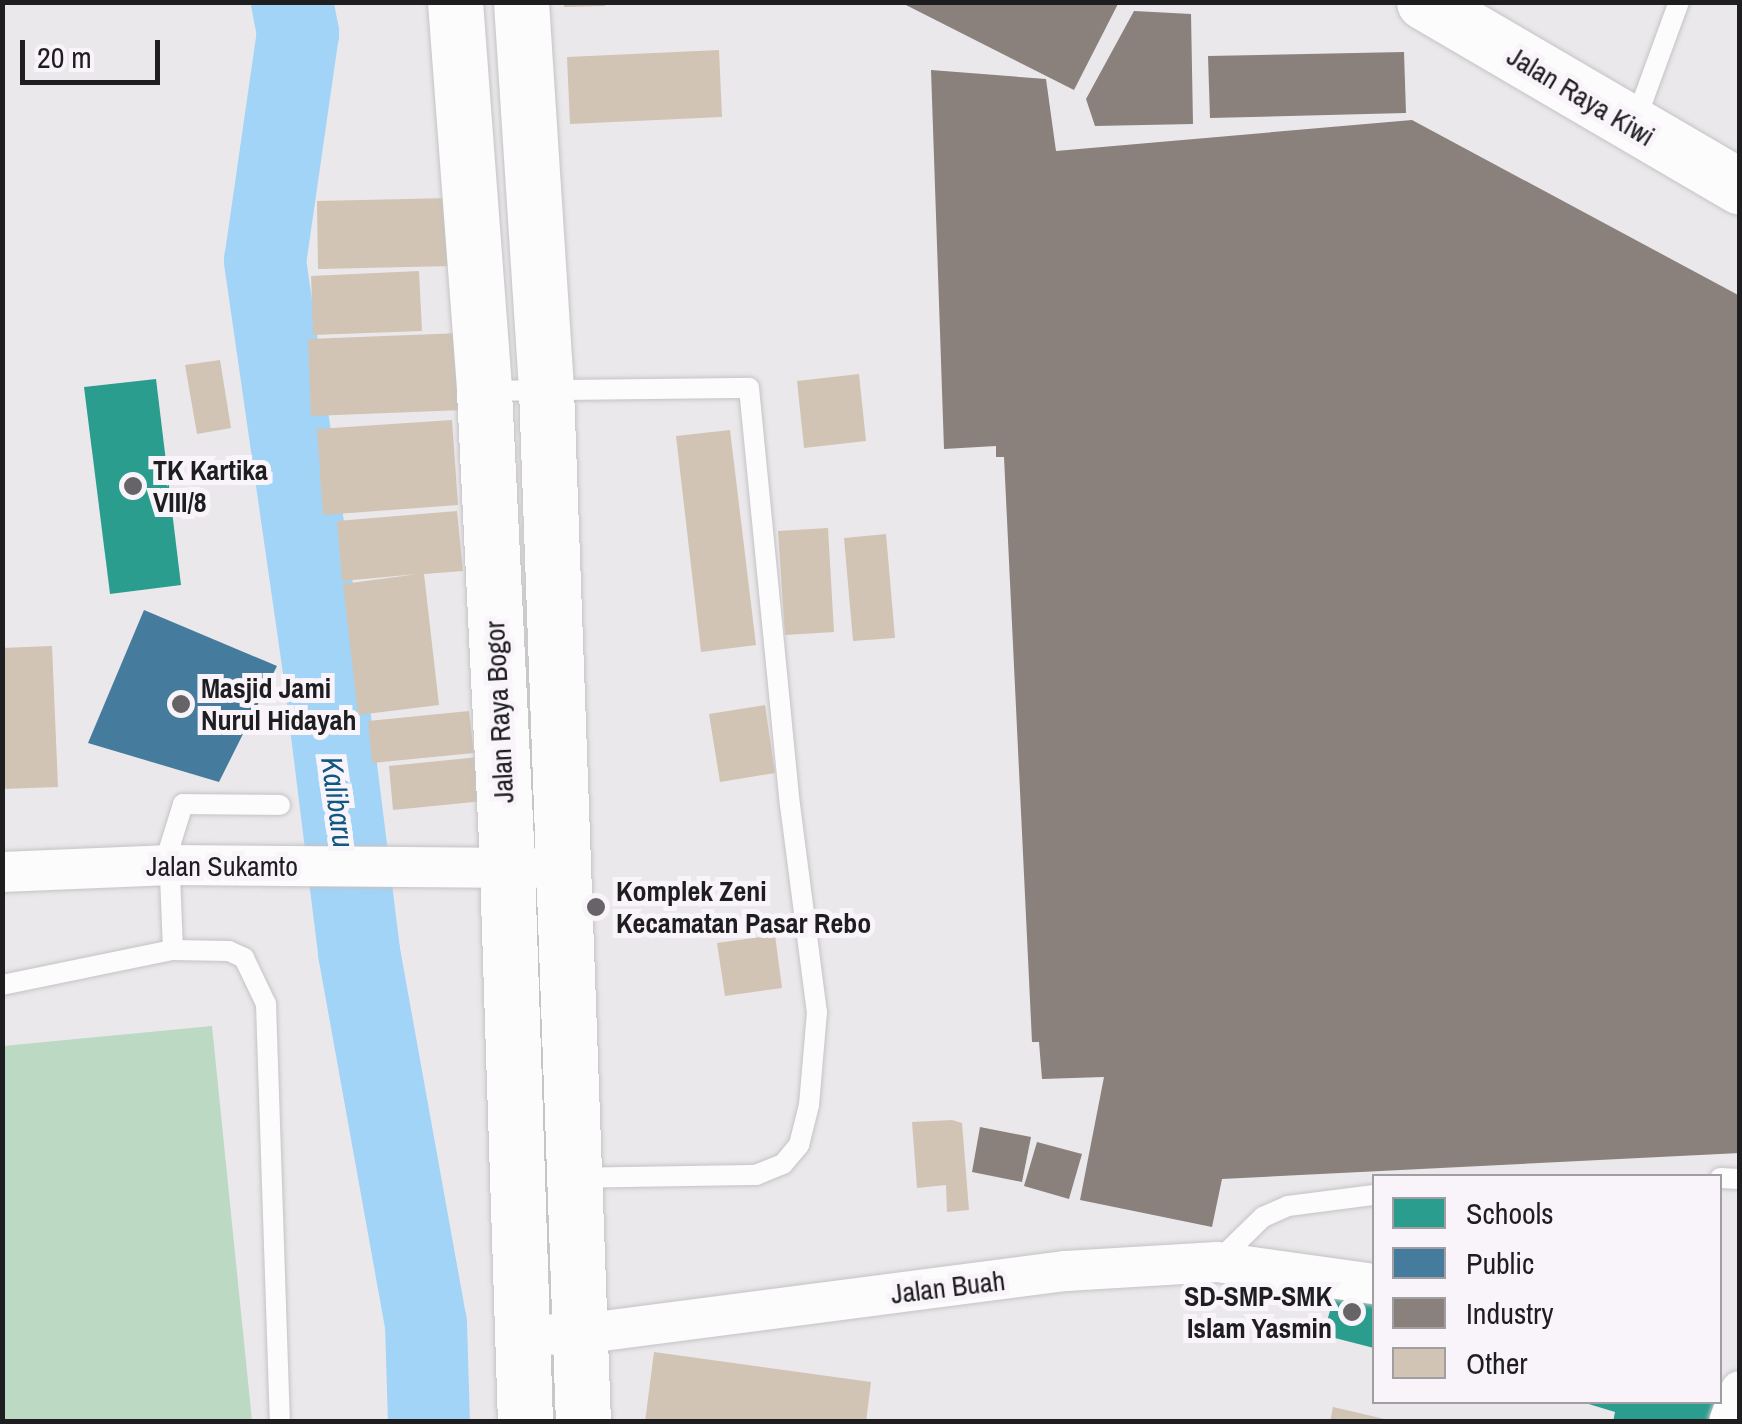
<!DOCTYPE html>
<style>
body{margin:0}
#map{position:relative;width:1742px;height:1424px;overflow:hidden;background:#ebe8eb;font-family:"Archivo Narrow",sans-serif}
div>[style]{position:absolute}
.green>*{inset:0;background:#bbd9c3}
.schools>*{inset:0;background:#2a9d8f}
.public>*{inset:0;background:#457b9d}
.industry>*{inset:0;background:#8a817c}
.river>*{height:82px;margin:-41px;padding:0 41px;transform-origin:41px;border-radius:41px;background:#a2d4f7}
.building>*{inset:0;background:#d1c4b4}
.roads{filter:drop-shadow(0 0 2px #c5c3c5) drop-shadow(0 0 2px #c5c3c5)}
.lane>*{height:20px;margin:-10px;padding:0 10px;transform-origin:10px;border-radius:10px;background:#fcfcfc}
.street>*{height:40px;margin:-20px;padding:0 20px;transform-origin:20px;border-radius:20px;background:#fcfcfc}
.secondary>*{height:55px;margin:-27.5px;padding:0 27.5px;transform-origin:27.5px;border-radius:27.5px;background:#fcfcfc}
.highway>*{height:55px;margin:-27.5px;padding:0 27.5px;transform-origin:27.5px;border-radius:27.5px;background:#fcfcfc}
.dots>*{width:28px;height:28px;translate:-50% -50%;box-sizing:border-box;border:5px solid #f9f4fa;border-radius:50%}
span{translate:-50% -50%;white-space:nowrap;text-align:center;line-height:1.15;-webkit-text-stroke:10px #f9f4fa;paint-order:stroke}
.street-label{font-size:28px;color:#1e1d1f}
.poi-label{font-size:28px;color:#1e1d1f;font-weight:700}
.left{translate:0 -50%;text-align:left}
.right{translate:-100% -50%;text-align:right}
.water-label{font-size:30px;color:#105880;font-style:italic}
.frame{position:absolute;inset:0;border:5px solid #1e1d1f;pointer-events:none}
.legend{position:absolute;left:1372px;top:1174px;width:350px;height:230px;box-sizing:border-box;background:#f9f4fa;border:2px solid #a19ea2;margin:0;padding:12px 18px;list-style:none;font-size:30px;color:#1e1d1f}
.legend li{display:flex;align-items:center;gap:20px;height:50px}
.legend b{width:50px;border:2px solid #a19ea2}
.scale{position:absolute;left:20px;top:40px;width:140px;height:45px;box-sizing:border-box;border:5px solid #1e1d1f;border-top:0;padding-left:12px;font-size:30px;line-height:35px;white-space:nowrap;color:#1e1d1f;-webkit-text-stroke:8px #f9f4fa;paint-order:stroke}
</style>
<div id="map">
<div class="green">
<div style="clip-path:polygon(212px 1026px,252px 1421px,3px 1421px,3px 1046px)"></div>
</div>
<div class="schools">
<div style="clip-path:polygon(156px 379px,181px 585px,110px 594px,84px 387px)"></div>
<div style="clip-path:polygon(1339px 1280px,1374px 1289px,1374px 1348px,1323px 1335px)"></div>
<div style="clip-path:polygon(1582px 1402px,1719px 1402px,1713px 1422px,1613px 1422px,1615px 1412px)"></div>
</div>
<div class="public">
<div style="clip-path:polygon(144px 610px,277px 666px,219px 782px,88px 743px)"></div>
</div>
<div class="industry">
<div style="clip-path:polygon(900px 2px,1119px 2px,1074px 90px)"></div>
<div style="clip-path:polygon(1134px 11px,1191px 14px,1193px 124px,1095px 126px,1086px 99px)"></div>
<div style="clip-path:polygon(1404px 52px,1406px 113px,1210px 118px,1208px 56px)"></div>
<div style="clip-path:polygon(931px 70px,1046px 79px,1056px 151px,1412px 120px,1740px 296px,1740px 1153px,1222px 1179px,1212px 1227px,1080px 1200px,1104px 1077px,1042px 1079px,1039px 1042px,1032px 1042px,1004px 457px,996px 457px,996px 446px,944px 449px)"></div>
<div style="clip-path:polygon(980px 1127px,1031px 1137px,1022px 1182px,972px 1172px)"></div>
<div style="clip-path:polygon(1037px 1142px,1082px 1154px,1069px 1199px,1024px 1186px)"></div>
</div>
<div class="river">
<div style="left:292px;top:2px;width:32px;rotate:79deg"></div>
<div style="left:298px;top:33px;width:230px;rotate:98.2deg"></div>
<div style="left:265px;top:261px;width:413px;rotate:81.8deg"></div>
<div style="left:324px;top:670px;width:284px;rotate:82.9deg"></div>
<div style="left:359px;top:952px;width:377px;rotate:79.8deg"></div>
<div style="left:426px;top:1323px;width:99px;rotate:88.3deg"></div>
</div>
<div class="building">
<div style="clip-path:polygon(564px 2px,605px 2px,605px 6px,564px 7px)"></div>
<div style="clip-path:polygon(719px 50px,722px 117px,570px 124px,567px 57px)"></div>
<div style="clip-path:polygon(451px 198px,453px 266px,318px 269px,317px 201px)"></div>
<div style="clip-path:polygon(419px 271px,422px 331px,313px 335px,311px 276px)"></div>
<div style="clip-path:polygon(461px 333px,464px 410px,311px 416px,308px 339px)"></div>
<div style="clip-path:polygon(220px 360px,231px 428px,197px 434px,185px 365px)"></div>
<div style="clip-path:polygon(859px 374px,866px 441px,804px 448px,797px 381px)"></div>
<div style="clip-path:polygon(452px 420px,458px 505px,323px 515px,317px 429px)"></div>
<div style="clip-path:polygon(730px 430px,756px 645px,701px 652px,676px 436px)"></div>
<div style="clip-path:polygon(457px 511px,463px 571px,424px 574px,439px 705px,358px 715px,343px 584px,418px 574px,342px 581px,337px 521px)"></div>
<div style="clip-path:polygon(828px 528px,834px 632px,785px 635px,778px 531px)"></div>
<div style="clip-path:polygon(886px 534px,895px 638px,853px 641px,844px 538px)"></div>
<div style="clip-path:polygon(52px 646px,58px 787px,2px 789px,2px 648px)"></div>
<div style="clip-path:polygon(765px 705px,775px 773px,720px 782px,709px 714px)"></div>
<div style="clip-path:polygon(469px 711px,474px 753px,372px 763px,368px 721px)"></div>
<div style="clip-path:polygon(479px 757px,484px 801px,393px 810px,389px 766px)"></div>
<div style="clip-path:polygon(775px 935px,782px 988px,725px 996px,717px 943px)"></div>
<div style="clip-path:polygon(952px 1120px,962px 1123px,969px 1210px,947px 1212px,946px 1185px,917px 1188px,912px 1122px)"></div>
<div style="clip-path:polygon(654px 1352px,871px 1382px,866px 1422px,645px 1422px)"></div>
<div style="clip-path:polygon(1333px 1407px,1389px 1420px,1389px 1422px,1330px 1422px)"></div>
</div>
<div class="roads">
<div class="lane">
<div style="left:1635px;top:122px;width:128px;rotate:-69.9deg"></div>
<div style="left:486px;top:391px;width:263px;rotate:-0.7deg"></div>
<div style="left:749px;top:388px;width:419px;rotate:84.4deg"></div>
<div style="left:790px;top:805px;width:209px;rotate:82.6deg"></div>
<div style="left:817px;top:1012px;width:93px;rotate:94.9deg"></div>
<div style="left:809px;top:1105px;width:41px;rotate:104deg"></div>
<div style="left:799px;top:1145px;width:25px;rotate:130deg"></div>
<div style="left:783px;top:1164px;width:29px;rotate:158deg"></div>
<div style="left:756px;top:1175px;width:182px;rotate:179.1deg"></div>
<div style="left:173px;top:950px;width:56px;rotate:1deg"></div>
<div style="left:229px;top:951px;width:17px;rotate:25deg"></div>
<div style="left:244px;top:958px;width:51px;rotate:64.4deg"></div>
<div style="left:266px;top:1004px;width:418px;rotate:88.1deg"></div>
<div style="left:2px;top:985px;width:175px;rotate:-11.6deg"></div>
<div style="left:173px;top:950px;width:101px;rotate:-92.3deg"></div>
<div style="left:169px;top:849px;width:47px;rotate:-72.7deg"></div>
<div style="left:183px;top:804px;width:97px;rotate:0.6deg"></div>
<div style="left:1720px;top:1178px;width:20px;rotate:3deg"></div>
<div style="left:1218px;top:1261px;width:63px;rotate:-44.4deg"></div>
<div style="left:1263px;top:1217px;width:27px;rotate:-24deg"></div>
<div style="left:1288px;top:1206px;width:87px;rotate:-7.3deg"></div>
</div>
<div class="street">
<div style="left:2px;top:872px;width:169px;rotate:-2.4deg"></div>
<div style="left:171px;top:865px;width:362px;rotate:0.5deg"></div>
<div style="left:521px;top:1335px;width:59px;rotate:-1deg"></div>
<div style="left:580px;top:1334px;width:490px;rotate:-7.4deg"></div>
<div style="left:1066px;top:1271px;width:151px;rotate:-3.4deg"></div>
<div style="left:1217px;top:1262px;width:159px;rotate:8deg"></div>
<div style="left:1729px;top:1422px;width:33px;rotate:-70deg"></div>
</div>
<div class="secondary">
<div style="left:1424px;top:2px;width:366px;rotate:30.3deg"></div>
</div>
<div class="highway">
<div style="left:455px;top:2px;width:390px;rotate:85.7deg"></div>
<div style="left:484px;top:391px;width:478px;rotate:87.2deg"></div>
<div style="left:507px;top:868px;width:554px;rotate:88.14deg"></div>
<div style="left:521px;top:2px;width:388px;rotate:86.3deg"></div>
<div style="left:546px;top:389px;width:1034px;rotate:87.95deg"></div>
</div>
</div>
<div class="dots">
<div style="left:133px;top:486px;background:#666466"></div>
<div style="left:181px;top:704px;background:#666466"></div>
<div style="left:596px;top:907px;background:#666466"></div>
<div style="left:1352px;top:1312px;background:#666466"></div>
</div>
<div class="street-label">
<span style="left:1581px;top:96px;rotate:31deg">Jalan Raya Kiwi</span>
<span style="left:499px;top:712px;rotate:-93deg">Jalan Raya Bogor</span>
<span style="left:222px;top:866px">Jalan Sukamto</span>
<span style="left:948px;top:1287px;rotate:-7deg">Jalan Buah</span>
</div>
<div class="poi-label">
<span class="left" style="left:153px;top:486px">TK Kartika<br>VIII/8</span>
<span class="left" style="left:201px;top:704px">Masjid Jami<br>Nurul Hidayah</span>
<span class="left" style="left:616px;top:907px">Komplek Zeni<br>Kecamatan Pasar Rebo</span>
<span class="right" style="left:1332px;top:1312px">SD-SMP-SMK<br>Islam Yasmin</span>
</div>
<div class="water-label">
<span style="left:338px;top:802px;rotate:82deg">Kalibaru</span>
</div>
<div class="frame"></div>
<ul class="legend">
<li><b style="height:28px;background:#2a9d8f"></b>Schools</li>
<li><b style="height:28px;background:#457b9d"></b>Public</li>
<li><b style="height:28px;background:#8a817c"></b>Industry</li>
<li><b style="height:28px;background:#d1c4b4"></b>Other</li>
</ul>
<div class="scale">20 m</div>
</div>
